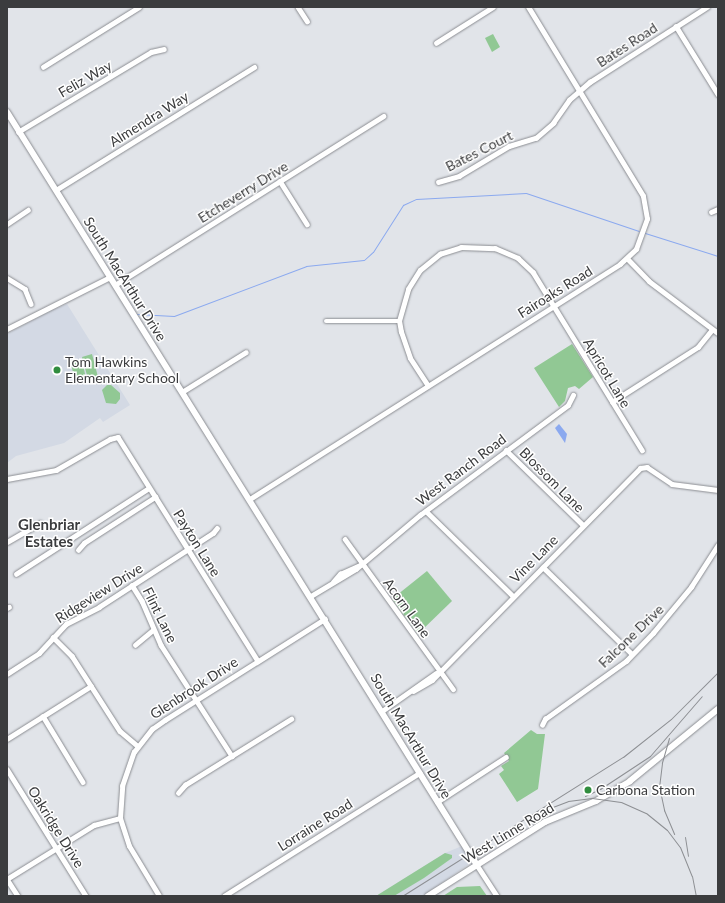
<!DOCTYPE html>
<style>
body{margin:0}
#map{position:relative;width:725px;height:903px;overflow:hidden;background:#e1e4e9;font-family:Lato,sans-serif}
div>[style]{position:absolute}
.built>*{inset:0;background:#d3d9e4}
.green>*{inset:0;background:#91c894}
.water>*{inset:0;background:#8ba9ef}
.stream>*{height:1px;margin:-0.5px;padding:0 0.5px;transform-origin:0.5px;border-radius:0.5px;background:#8ba9ef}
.roads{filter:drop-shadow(0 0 1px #8b8d92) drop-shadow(0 0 1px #8b8d92)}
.minor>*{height:4.5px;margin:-2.25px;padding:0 2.25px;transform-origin:2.25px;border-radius:2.25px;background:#fff}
.tertiary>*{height:6px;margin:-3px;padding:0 3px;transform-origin:3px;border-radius:3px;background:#fff}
.rail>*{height:1px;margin:-0.5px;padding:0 0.5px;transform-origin:0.5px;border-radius:0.5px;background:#8d8f93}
.dots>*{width:11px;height:11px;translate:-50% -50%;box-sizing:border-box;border:2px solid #fff;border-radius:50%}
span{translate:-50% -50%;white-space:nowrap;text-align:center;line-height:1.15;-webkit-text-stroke:3px #fff;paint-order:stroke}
.street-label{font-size:14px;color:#3b3c3e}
.poi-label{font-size:14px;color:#3b3c3e}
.left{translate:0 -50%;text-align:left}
.neighbourhood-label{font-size:15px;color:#3b3c3e;font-weight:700}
.frame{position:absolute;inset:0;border:8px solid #3b3c3e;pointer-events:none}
</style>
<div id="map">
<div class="built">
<div style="clip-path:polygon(67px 304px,130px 405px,103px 422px,100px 418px,64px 443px,16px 456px,7px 463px,7px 334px,52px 310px)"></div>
<div style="clip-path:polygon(462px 846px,470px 860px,469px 864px,423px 896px,376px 896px,445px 853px)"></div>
</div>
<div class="green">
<div style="clip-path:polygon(493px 34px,500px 47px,492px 52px,485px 38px)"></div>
<div style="clip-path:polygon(572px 344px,593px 377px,579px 389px,575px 386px,568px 388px,565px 401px,559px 407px,534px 368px)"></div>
<div style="clip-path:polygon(92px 354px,98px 377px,88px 379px,82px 357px)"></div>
<div style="clip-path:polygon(82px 361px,86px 378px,75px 381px,71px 364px)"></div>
<div style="clip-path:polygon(107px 385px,111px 385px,120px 393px,120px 399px,116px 404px,106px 403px,102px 390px)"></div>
<div style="clip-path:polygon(427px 571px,452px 601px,418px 634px,392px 599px)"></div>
<div style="clip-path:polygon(531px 730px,537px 734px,545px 734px,538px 789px,517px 802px,499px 774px,504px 770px,501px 766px,509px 761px,504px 753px)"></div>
<div style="clip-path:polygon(445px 853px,452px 855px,452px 858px,424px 878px,394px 896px,376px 896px)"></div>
<div style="clip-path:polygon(480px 886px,487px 896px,443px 896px,457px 887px)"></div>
</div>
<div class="water">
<div style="clip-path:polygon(559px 424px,567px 434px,565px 443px,555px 428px)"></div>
</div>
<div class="stream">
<div style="left:645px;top:233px;width:77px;rotate:17.5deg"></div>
<div style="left:137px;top:314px;width:37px;rotate:3deg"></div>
<div style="left:174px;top:316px;width:141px;rotate:-20.7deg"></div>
<div style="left:306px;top:266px;width:58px;rotate:-5.9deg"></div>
<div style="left:364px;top:260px;width:12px;rotate:-42deg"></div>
<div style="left:373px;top:252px;width:56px;rotate:-57.4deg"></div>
<div style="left:403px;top:205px;width:14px;rotate:-25deg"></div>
<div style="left:416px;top:199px;width:110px;rotate:-3.1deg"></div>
<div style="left:526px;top:193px;width:119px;rotate:18.6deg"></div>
</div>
<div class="roads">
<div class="minor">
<div style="left:298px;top:7px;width:17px;rotate:57deg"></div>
<div style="left:676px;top:26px;width:80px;rotate:58.3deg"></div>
<div style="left:436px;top:43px;width:67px;rotate:-32.3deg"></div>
<div style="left:43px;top:67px;width:113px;rotate:-32deg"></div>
<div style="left:18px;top:132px;width:155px;rotate:-31deg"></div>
<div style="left:151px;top:52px;width:13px;rotate:-13deg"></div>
<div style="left:280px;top:181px;width:51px;rotate:57.9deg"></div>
<div style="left:438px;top:182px;width:22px;rotate:-16deg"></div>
<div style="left:459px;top:176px;width:58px;rotate:-31deg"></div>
<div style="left:509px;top:146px;width:28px;rotate:-17deg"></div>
<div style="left:536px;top:138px;width:23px;rotate:-41deg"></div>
<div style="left:553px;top:123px;width:28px;rotate:-55deg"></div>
<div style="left:569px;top:100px;width:28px;rotate:-41deg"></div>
<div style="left:590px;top:82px;width:139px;rotate:-32.7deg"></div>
<div style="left:56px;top:190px;width:233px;rotate:-31.8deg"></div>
<div style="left:711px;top:212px;width:8px;rotate:-23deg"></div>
<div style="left:7px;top:224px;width:25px;rotate:-34deg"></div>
<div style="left:628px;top:259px;width:30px;rotate:46deg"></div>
<div style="left:649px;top:281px;width:86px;rotate:37deg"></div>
<div style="left:7px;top:278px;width:21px;rotate:31deg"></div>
<div style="left:25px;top:289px;width:16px;rotate:68deg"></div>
<div style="left:115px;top:285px;width:317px;rotate:-32.2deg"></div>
<div style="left:326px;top:321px;width:73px"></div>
<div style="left:7px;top:329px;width:115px;rotate:-26.8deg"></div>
<div style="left:428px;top:386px;width:33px;rotate:-123deg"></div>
<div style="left:410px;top:358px;width:28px;rotate:-109deg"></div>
<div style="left:401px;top:332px;width:11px;rotate:-100deg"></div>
<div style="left:399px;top:321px;width:33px;rotate:-74deg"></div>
<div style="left:408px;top:289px;width:22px;rotate:-58deg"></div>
<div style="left:420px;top:270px;width:26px;rotate:-39deg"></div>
<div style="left:440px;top:254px;width:22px;rotate:-18deg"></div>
<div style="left:461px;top:247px;width:34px;rotate:2deg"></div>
<div style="left:495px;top:248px;width:25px;rotate:23deg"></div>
<div style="left:518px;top:258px;width:21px;rotate:43deg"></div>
<div style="left:533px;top:272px;width:209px;rotate:58.5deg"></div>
<div style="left:182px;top:392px;width:75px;rotate:-32deg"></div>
<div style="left:612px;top:402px;width:102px;rotate:-32.6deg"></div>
<div style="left:698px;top:347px;width:22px;rotate:-51deg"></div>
<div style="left:506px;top:450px;width:107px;rotate:44.2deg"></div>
<div style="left:7px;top:479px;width:50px;rotate:-10.4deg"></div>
<div style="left:56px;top:470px;width:62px;rotate:-29.9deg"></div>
<div style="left:110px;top:439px;width:8px;rotate:-14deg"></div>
<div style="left:118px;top:437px;width:264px;rotate:58deg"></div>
<div style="left:250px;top:499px;width:438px;rotate:-32.4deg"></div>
<div style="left:620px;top:264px;width:22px;rotate:-43deg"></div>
<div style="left:636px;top:249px;width:32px;rotate:-70deg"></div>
<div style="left:647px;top:219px;width:23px;rotate:-100deg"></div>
<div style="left:643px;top:196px;width:221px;rotate:-121.3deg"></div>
<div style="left:426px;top:511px;width:122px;rotate:44.3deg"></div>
<div style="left:345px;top:539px;width:185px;rotate:54.2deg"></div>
<div style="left:7px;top:542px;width:38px;rotate:-30deg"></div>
<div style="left:78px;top:550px;width:9px;rotate:-49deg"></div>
<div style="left:84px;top:543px;width:85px;rotate:-32.9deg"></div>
<div style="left:543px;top:567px;width:124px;rotate:44.3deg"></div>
<div style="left:16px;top:574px;width:158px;rotate:-32.9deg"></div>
<div style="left:333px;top:582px;width:11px;rotate:-49deg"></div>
<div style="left:340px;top:574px;width:22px;rotate:-24deg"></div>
<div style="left:132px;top:585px;width:19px;rotate:58deg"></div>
<div style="left:142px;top:601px;width:48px;rotate:66.6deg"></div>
<div style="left:161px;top:645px;width:132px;rotate:57.4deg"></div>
<div style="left:311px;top:596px;width:52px;rotate:-31deg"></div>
<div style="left:356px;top:569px;width:84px;rotate:-40.2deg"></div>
<div style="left:420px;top:515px;width:184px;rotate:-36.6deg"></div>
<div style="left:568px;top:405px;width:11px;rotate:-63deg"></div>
<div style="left:7px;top:608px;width:2px;rotate:-27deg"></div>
<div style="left:53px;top:637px;width:27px;rotate:45deg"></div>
<div style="left:72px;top:656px;width:89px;rotate:57.4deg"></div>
<div style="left:120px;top:731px;width:23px;rotate:40deg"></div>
<div style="left:135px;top:645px;width:23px;rotate:-40deg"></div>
<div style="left:7px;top:674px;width:38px;rotate:-33deg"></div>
<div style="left:39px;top:653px;width:40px;rotate:-47deg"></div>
<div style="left:66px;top:624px;width:37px;rotate:-27deg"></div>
<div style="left:99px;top:607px;width:136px;rotate:-33deg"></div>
<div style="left:213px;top:533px;width:6px;rotate:-51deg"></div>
<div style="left:413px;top:691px;width:22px;rotate:-30deg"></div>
<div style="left:432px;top:680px;width:297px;rotate:-45.5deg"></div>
<div style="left:640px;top:468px;width:7px;rotate:-8deg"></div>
<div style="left:647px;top:467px;width:30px;rotate:34deg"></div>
<div style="left:672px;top:484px;width:46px;rotate:7.4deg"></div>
<div style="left:382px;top:711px;width:66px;rotate:-35.1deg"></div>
<div style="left:43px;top:716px;width:77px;rotate:58.8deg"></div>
<div style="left:542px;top:725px;width:7px;rotate:-63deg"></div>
<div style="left:545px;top:719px;width:100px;rotate:-35.6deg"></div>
<div style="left:626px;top:661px;width:39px;rotate:-46deg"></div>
<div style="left:653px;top:633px;width:60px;rotate:-50.4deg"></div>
<div style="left:691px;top:587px;width:50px;rotate:-57.3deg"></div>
<div style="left:7px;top:739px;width:99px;rotate:-32.2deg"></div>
<div style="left:7px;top:769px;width:150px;rotate:58.1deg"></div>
<div style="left:178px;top:793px;width:11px;rotate:-49deg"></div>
<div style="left:185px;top:785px;width:125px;rotate:-31.9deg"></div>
<div style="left:437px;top:802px;width:82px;rotate:-33.1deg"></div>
<div style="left:477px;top:865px;width:37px;rotate:57deg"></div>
<div style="left:7px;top:879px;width:102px;rotate:-31.8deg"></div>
<div style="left:94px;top:825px;width:27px;rotate:-15deg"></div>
<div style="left:7px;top:879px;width:20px;rotate:57deg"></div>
<div style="left:159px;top:896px;width:58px;rotate:-121deg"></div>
<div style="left:129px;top:846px;width:29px;rotate:-108deg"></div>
<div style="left:120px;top:818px;width:32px;rotate:-86deg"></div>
<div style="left:122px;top:786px;width:36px;rotate:-71deg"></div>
<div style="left:134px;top:752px;width:29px;rotate:-52deg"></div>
<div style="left:152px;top:729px;width:16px;rotate:-35deg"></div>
<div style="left:165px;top:720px;width:189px;rotate:-32.3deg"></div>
<div style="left:224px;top:896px;width:231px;rotate:-32.2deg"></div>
</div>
<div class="tertiary">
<div style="left:7px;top:112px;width:888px;rotate:58.03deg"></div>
<div style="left:428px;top:896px;width:138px;rotate:-32.3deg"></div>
<div style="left:545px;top:822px;width:55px;rotate:-22.4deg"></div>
<div style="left:596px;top:801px;width:39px;rotate:-30deg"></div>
<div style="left:630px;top:781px;width:114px;rotate:-39.3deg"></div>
</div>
</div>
<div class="rail">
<div style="left:669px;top:738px;width:26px;rotate:106deg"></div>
<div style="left:662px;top:763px;width:23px;rotate:97deg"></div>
<div style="left:659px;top:786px;width:25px;rotate:78deg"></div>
<div style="left:664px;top:810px;width:26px;rotate:67deg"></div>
<div style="left:585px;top:796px;width:17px;rotate:-25deg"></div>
<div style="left:600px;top:789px;width:60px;rotate:-33.4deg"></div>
<div style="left:650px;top:756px;width:79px;rotate:-49.1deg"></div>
<div style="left:550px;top:808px;width:19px;rotate:-21deg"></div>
<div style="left:568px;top:801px;width:24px;rotate:-7deg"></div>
<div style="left:592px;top:798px;width:29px;rotate:8deg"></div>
<div style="left:621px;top:802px;width:27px;rotate:24deg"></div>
<div style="left:646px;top:813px;width:27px;rotate:39deg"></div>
<div style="left:667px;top:830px;width:21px;rotate:53deg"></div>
<div style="left:680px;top:847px;width:31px;rotate:68deg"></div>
<div style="left:692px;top:876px;width:20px;rotate:79deg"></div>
<div style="left:685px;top:837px;width:19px;rotate:81deg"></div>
<div style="left:402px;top:896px;width:261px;rotate:-32.2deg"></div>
<div style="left:623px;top:757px;width:61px;rotate:-38.4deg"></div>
<div style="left:671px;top:719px;width:66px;rotate:-45deg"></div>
</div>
<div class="dots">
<div style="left:57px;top:370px;background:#318d3f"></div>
<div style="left:588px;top:790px;background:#318d3f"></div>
</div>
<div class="street-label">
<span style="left:627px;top:45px;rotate:-33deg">Bates Road</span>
<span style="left:85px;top:79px;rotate:-30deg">Feliz Way</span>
<span style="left:149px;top:119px;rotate:-32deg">Almendra Way</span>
<span style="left:479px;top:151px;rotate:-27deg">Bates Court</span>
<span style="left:243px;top:192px;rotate:-32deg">Etcheverry Drive</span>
<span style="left:125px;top:279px;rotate:58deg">South MacArthur Drive</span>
<span style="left:555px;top:292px;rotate:-32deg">Fairoaks Road</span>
<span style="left:607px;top:373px;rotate:59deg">Apricot Lane</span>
<span style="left:461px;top:470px;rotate:-37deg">West Ranch Road</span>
<span style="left:552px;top:480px;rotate:45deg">Blossom Lane</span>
<span style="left:197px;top:543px;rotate:58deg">Payton Lane</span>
<span style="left:534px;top:559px;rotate:-45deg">Vine Lane</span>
<span style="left:99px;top:593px;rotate:-32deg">Ridgeview Drive</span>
<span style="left:407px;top:608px;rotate:54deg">Acorn Lane</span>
<span style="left:160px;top:615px;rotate:64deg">Flint Lane</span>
<span style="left:631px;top:636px;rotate:-44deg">Falcone Drive</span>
<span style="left:194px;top:688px;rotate:-33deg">Glenbrook Drive</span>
<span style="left:411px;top:736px;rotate:59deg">South MacArthur Drive</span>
<span style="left:315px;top:825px;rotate:-32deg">Lorraine Road</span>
<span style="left:56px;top:827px;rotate:58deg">Oakridge Drive</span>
<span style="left:508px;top:833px;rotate:-31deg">West Linne Road</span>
</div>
<div class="poi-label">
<span class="left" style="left:65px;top:370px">Tom Hawkins<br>Elementary School</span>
<span class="left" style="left:596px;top:790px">Carbona Station</span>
</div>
<div class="neighbourhood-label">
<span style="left:49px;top:533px">Glenbriar<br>Estates</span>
</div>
<div class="frame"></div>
</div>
